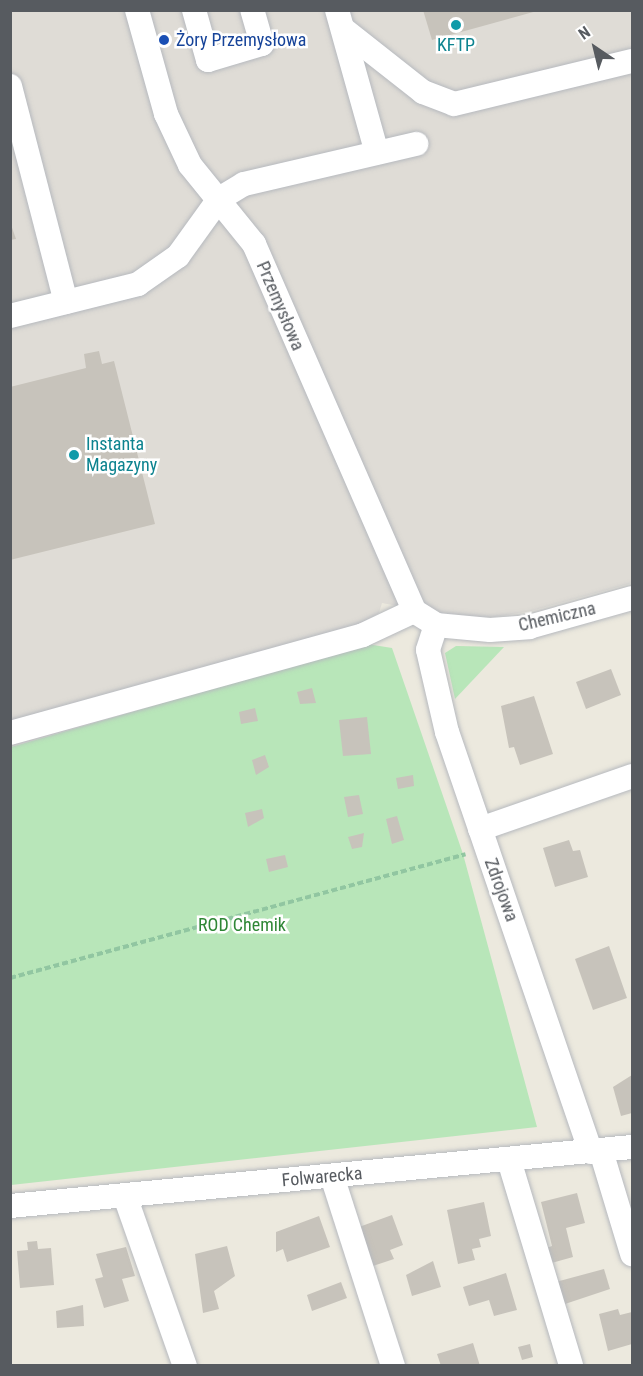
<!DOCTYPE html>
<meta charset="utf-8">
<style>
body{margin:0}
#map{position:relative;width:643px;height:1376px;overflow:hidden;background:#ece9de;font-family:"Roboto Condensed",sans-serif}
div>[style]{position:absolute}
.industrial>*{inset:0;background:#dfdcd6}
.green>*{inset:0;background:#b8e6b9}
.building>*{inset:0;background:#c7c3bb}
.path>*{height:4px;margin-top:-2px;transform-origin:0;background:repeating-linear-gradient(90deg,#91c6a1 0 6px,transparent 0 9px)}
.roads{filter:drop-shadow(0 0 2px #b6b9be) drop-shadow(0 0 2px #b6b9be)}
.minor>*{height:24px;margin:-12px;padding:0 12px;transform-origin:12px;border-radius:12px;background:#fff}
.dots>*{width:16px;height:16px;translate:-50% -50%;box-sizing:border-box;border:3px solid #fff;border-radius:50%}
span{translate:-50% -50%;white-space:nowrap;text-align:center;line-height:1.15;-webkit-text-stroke:5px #fff;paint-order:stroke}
.transit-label{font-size:18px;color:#164399}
.left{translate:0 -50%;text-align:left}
.culture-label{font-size:18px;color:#0d838f}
.street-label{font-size:18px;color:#575b60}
.park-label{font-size:18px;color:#2f8736}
.frame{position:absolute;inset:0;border:12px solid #575b60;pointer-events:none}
.north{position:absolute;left:565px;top:18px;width:60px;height:60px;-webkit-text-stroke:4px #fff;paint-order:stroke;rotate:325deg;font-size:16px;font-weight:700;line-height:24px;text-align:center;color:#575b60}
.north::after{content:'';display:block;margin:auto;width:21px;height:27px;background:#575b60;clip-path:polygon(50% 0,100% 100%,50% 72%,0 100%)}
</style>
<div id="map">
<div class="industrial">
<div style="clip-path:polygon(11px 11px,632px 11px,632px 583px,531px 611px,475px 620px,382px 603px,379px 613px,360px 624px,367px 644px,11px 747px)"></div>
</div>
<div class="green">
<div style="clip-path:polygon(367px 644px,392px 648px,463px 854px,537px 1127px,11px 1185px,11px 747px)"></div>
<div style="clip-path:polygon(456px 646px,504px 647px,455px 699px,445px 653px)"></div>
</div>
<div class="building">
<div style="clip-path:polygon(423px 10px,537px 10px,537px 11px,432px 40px)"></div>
<div style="clip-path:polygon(10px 222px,16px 239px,10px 240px)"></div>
<div style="clip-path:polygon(99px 351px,102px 364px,114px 361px,155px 524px,10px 560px,10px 387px,86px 368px,84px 354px)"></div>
<div style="clip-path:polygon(611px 669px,621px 695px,586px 709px,576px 682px)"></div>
<div style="clip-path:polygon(312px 688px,316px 703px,300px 704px,297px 692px)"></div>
<div style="clip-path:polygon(534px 696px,553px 754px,520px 765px,514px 747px,509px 748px,501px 706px)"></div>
<div style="clip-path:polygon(255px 708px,258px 721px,241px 724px,239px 712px)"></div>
<div style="clip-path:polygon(367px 717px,371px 754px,343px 756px,339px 720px)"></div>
<div style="clip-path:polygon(265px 755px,269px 767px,256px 775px,252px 760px)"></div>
<div style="clip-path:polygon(413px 775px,414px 786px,398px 789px,396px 778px)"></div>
<div style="clip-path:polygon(359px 795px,363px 814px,348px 817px,344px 797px)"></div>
<div style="clip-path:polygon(262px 809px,264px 818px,248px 827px,245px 813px)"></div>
<div style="clip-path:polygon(397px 816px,404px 840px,392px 844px,386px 819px)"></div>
<div style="clip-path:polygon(364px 833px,362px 847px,352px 849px,348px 837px)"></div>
<div style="clip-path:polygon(569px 840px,573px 851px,580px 850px,588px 877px,555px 887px,543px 848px)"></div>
<div style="clip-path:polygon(285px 855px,288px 867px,269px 872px,266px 859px)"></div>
<div style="clip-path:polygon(609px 946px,627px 998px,593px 1010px,575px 959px)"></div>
<div style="clip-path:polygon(632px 1075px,632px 1113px,621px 1116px,613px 1087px)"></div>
<div style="clip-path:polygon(577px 1193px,585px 1223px,566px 1228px,573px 1257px,548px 1264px,544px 1249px,552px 1246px,541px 1202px)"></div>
<div style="clip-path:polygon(484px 1202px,491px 1236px,479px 1239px,481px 1247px,472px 1249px,475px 1260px,458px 1264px,447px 1210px)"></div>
<div style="clip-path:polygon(392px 1215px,403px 1245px,390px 1250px,394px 1259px,373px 1266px,359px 1227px)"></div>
<div style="clip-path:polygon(319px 1216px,330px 1247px,287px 1262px,283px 1249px,276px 1252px,276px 1232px)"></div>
<div style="clip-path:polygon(37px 1241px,38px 1249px,51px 1248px,54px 1285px,20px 1288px,17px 1251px,28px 1250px,27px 1242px)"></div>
<div style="clip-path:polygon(227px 1246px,235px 1276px,214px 1291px,219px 1309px,203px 1313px,195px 1254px)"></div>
<div style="clip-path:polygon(126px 1247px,135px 1276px,122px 1279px,129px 1301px,104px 1308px,95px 1279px,103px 1277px,96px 1254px)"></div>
<div style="clip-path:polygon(433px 1261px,441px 1287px,412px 1296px,406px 1275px)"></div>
<div style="clip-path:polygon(604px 1269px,610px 1289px,559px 1306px,552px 1283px)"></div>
<div style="clip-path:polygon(506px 1273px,517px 1310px,494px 1316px,489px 1300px,469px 1306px,463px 1287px)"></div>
<div style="clip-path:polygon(341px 1282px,347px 1298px,312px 1311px,307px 1295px)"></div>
<div style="clip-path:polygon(83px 1305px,84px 1326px,57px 1328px,56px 1311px)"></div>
<div style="clip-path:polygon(618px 1309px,620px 1315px,632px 1312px,632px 1344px,608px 1351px,599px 1314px)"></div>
<div style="clip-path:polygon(473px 1343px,480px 1366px,441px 1366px,437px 1354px)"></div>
<div style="clip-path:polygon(530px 1344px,533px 1357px,522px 1360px,518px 1347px)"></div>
</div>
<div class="path">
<div style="left:10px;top:978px;width:472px;rotate:-15.2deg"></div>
</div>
<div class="roads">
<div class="minor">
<div style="left:137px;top:10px;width:108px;rotate:74.4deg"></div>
<div style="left:166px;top:114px;width:56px;rotate:64.8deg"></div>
<div style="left:190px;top:165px;width:102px;rotate:51deg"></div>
<div style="left:254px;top:244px;width:400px;rotate:66.4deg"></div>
<div style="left:414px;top:611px;width:26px;rotate:32deg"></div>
<div style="left:436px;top:625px;width:54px;rotate:5.3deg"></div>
<div style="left:490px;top:630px;width:39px;rotate:-4deg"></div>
<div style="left:529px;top:627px;width:107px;rotate:-15.7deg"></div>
<div style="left:194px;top:10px;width:52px;rotate:74.4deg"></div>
<div style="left:208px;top:60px;width:56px;rotate:-16.5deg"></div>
<div style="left:262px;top:44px;width:35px;rotate:-106deg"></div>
<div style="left:337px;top:10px;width:148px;rotate:74.4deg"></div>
<div style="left:343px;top:29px;width:102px;rotate:38.2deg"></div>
<div style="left:423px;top:92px;width:33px;rotate:21deg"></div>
<div style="left:454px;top:104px;width:183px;rotate:-13.6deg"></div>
<div style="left:10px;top:86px;width:223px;rotate:75.5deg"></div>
<div style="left:10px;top:316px;width:132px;rotate:-14deg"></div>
<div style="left:138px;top:284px;width:49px;rotate:-35deg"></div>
<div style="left:178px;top:256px;width:70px;rotate:-54.3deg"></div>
<div style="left:219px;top:199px;width:29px;rotate:-31deg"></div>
<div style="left:244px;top:184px;width:177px;rotate:-13.1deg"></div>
<div style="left:436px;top:625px;width:26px;rotate:108deg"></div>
<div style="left:428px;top:650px;width:84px;rotate:77deg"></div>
<div style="left:447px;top:732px;width:444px;rotate:71.1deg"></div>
<div style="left:10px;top:733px;width:366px;rotate:-15.5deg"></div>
<div style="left:363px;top:635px;width:56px;rotate:-25.2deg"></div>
<div style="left:480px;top:829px;width:161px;rotate:-19.2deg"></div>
<div style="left:601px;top:1151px;width:108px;rotate:73.2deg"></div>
<div style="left:509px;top:1160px;width:215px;rotate:73.2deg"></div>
<div style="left:332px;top:1176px;width:200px;rotate:72.2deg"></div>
<div style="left:125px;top:1196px;width:180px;rotate:70.6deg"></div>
<div style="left:10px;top:1206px;width:625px;rotate:-5.42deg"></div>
</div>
</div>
<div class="dots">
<div style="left:456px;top:25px;background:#0f9aa8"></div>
<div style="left:164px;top:40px;background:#1a4fb4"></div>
<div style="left:74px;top:455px;background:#0f9aa8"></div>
</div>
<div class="transit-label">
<span class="left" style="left:176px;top:40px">Żory Przemysłowa</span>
</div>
<div class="culture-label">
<span style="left:456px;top:45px">KFTP</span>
<span class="left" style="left:86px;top:455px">Instanta<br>Magazyny</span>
</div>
<div class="street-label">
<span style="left:280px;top:306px;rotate:67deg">Przemysłowa</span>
<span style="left:557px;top:617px;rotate:-13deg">Chemiczna</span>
<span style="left:501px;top:890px;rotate:70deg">Zdrojowa</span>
<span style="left:322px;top:1177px;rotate:-5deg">Folwarecka</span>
</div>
<div class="park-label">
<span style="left:242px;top:925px">ROD Chemik</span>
</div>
<div class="frame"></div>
<div class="north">N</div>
</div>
